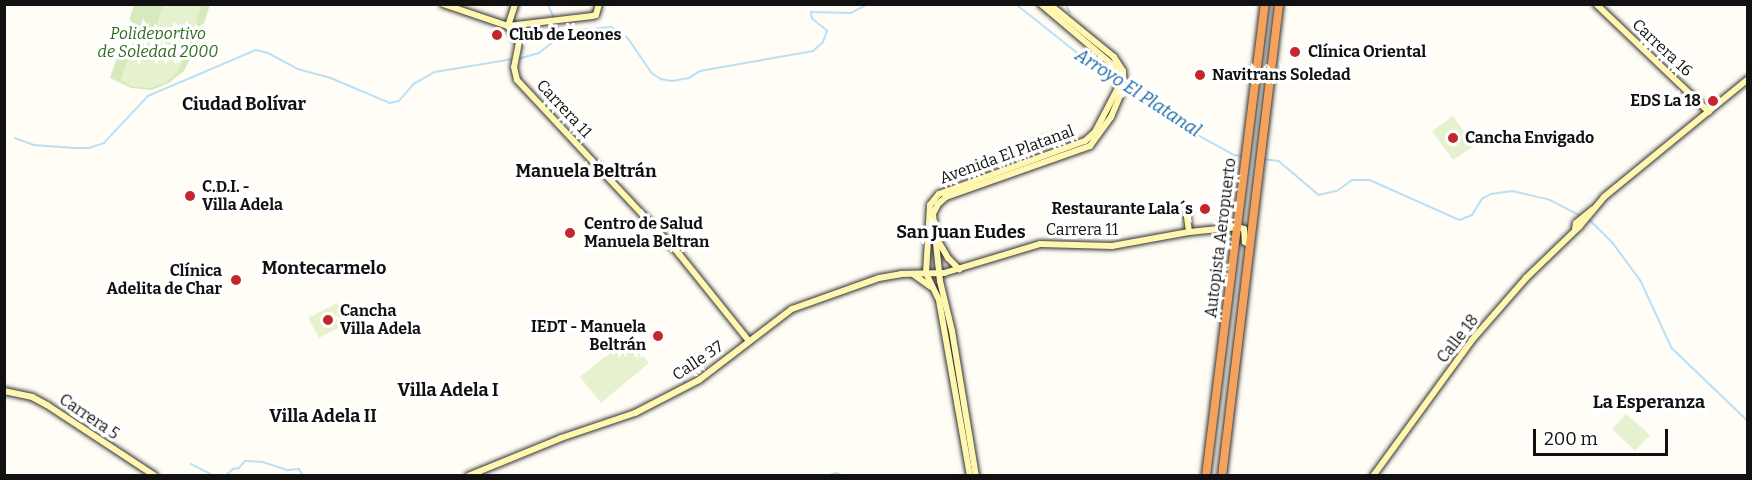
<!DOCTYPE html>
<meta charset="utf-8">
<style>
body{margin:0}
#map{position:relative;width:1752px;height:480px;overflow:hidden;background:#fffdf5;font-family:Bitter,serif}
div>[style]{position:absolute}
.green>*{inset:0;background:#d5ebbd}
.pitch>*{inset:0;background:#e6f2cf}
.stream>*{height:1.5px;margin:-0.75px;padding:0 0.75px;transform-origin:0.75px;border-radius:0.75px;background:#b9e0f7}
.roads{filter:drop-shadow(0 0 2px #333) drop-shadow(0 0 2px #333)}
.secondary>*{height:6px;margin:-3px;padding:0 3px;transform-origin:3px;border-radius:3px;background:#fff6b0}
.highway>*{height:8px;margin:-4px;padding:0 4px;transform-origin:4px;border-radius:4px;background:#f5a25d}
.dots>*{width:16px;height:16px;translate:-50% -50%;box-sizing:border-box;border:3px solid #fff;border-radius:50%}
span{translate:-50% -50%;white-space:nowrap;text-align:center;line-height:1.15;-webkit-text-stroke:6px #fff;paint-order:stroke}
.park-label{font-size:16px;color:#2f6b1f;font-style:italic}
.poi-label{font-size:16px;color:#111;font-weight:700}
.left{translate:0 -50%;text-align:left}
.right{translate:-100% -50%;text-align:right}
.street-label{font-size:16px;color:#111}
.water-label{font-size:18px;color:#1768a6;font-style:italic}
.neighbourhood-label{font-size:18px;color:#111;font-weight:700}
.frame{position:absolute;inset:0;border:6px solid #111;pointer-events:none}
.scale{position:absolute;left:1533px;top:429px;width:135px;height:27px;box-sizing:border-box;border:3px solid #111;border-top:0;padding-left:8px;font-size:18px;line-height:21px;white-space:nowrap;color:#111;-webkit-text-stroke:4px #fff;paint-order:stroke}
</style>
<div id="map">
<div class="green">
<div style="clip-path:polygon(134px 5px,210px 5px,198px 43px,184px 71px,169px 83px,152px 90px,131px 88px,110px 78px)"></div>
</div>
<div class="pitch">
<div style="clip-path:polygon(163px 5px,201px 5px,189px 48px,177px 72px,165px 83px,149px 88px,130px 86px,121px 79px,136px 35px,140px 32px,153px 36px)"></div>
<div style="clip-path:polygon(1453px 116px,1474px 146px,1453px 160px,1432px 131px)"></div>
<div style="clip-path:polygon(1053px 128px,1058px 142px,1023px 155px,1018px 142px)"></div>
<div style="clip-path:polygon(337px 303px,348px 323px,319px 338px,308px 318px)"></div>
<div style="clip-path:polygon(628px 338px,649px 363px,601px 403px,580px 377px)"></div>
<div style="clip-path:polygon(1626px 414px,1650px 435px,1635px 451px,1612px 429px)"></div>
</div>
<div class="stream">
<div style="left:548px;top:4px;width:14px;rotate:65deg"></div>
<div style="left:1016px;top:4px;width:125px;rotate:38.5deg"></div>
<div style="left:1066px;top:4px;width:9px;rotate:63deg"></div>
<div style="left:556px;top:22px;width:13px;rotate:67deg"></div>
<div style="left:518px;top:59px;width:22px;rotate:-16deg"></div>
<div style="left:539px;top:53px;width:36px;rotate:-38deg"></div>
<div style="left:567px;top:31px;width:44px;rotate:-5.2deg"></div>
<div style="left:611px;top:27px;width:20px;rotate:33deg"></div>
<div style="left:628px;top:38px;width:42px;rotate:55.6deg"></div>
<div style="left:652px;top:73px;width:11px;rotate:34deg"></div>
<div style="left:661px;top:79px;width:11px;rotate:10deg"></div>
<div style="left:672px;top:81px;width:17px;rotate:-10deg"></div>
<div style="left:689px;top:78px;width:13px;rotate:-32deg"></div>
<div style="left:700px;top:71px;width:115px;rotate:-10deg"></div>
<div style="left:813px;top:51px;width:13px;rotate:-42deg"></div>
<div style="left:823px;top:42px;width:12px;rotate:-70deg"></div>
<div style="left:827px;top:31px;width:19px;rotate:-141deg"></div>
<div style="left:812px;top:19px;width:7px;rotate:-98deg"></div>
<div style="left:811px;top:12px;width:40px;rotate:1.4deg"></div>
<div style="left:851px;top:13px;width:19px;rotate:-28deg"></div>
<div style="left:1126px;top:90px;width:83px;rotate:32.2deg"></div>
<div style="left:1196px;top:134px;width:43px;rotate:28.9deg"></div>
<div style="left:1234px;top:155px;width:10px;rotate:6deg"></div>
<div style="left:15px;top:138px;width:20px;rotate:20deg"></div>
<div style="left:34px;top:145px;width:40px;rotate:4.3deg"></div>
<div style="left:74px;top:148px;width:15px"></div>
<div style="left:89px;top:148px;width:16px;rotate:-18deg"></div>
<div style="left:104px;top:143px;width:64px;rotate:-46.9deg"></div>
<div style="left:148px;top:96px;width:117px;rotate:-23.1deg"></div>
<div style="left:256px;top:50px;width:12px;rotate:14deg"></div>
<div style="left:268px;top:53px;width:34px;rotate:28deg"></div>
<div style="left:298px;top:69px;width:34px;rotate:15deg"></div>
<div style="left:331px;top:78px;width:64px;rotate:23deg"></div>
<div style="left:390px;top:103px;width:9px;rotate:-13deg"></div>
<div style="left:399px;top:101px;width:23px;rotate:-49deg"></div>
<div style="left:414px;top:84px;width:24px;rotate:-30deg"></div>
<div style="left:435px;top:72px;width:79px;rotate:-9.5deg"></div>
<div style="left:1263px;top:159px;width:16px;rotate:7deg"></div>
<div style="left:1279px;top:161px;width:52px;rotate:40.4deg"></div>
<div style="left:1319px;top:195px;width:18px;rotate:-13deg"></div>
<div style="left:1337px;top:191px;width:19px;rotate:-36deg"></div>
<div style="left:1352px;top:180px;width:18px"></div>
<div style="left:1370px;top:180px;width:98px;rotate:24deg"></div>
<div style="left:1460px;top:220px;width:13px;rotate:-23deg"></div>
<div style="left:1472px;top:215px;width:19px;rotate:-58deg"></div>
<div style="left:1482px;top:199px;width:10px;rotate:-29deg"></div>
<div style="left:1491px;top:194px;width:21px;rotate:-8deg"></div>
<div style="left:1512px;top:191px;width:39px;rotate:13deg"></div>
<div style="left:1550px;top:200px;width:36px;rotate:27deg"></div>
<div style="left:1589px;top:219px;width:34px;rotate:45deg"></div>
<div style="left:1613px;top:243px;width:47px;rotate:53.6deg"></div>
<div style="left:1641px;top:281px;width:74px;rotate:65.2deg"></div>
<div style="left:1672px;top:348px;width:105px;rotate:43.8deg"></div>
<div style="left:678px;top:366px;width:20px;rotate:66deg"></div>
<div style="left:191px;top:464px;width:27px;rotate:27deg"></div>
<div style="left:225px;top:476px;width:11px;rotate:-41deg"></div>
<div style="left:233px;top:469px;width:6px;rotate:-9deg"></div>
<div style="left:239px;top:468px;width:9px;rotate:-49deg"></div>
<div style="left:245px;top:461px;width:18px;rotate:3deg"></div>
<div style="left:263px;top:462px;width:26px;rotate:18deg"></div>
<div style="left:288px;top:470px;width:11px;rotate:-5deg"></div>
<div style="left:299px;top:469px;width:9px;rotate:54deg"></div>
<div style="left:826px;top:476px;width:10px;rotate:-17deg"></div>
<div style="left:836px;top:473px;width:9px;rotate:18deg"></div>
</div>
<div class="roads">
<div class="secondary">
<div style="left:443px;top:4px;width:69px;rotate:18.7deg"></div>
<div style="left:508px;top:26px;width:85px;rotate:-6.8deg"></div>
<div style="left:592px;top:16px;width:4px;rotate:-14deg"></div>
<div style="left:596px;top:15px;width:11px;rotate:-75deg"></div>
<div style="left:1596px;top:4px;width:156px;rotate:43.7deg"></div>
<div style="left:508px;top:26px;width:19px;rotate:55deg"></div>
<div style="left:519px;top:42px;width:25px;rotate:101deg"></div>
<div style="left:514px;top:67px;width:13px;rotate:77deg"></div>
<div style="left:517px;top:80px;width:238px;rotate:47deg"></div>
<div style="left:679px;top:254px;width:112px;rotate:51.2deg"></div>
<div style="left:508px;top:26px;width:23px;rotate:-72deg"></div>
<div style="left:1186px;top:210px;width:22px;rotate:82deg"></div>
<div style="left:1575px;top:229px;width:6px;rotate:-81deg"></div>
<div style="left:1576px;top:223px;width:22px;rotate:-39deg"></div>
<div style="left:937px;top:239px;width:22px;rotate:60deg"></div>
<div style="left:948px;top:258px;width:16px;rotate:45deg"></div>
<div style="left:913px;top:274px;width:22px;rotate:36deg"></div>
<div style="left:4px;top:391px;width:29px;rotate:12deg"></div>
<div style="left:32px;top:397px;width:17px;rotate:28deg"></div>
<div style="left:47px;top:405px;width:129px;rotate:33.3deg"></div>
<div style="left:468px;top:476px;width:100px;rotate:-22.2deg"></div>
<div style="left:561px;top:438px;width:78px;rotate:-18.7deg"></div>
<div style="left:635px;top:413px;width:72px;rotate:-27.3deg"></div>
<div style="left:699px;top:380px;width:117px;rotate:-37.4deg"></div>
<div style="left:792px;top:309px;width:92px;rotate:-19.6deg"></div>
<div style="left:879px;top:278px;width:22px;rotate:-10deg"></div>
<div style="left:901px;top:274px;width:43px;rotate:-1.3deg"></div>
<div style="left:944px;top:273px;width:100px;rotate:-16.8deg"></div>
<div style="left:1040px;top:244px;width:72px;rotate:1.6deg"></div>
<div style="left:1112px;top:246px;width:78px;rotate:-10.3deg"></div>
<div style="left:1189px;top:232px;width:49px;rotate:-5.8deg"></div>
<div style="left:1238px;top:227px;width:6px;rotate:18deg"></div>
<div style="left:1244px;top:229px;width:13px;rotate:86deg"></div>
<div style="left:1245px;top:242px;width:6px;rotate:31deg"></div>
<div style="left:970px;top:476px;width:179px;rotate:-100deg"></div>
<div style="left:939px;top:300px;width:30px;rotate:-116deg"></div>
<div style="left:926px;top:273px;width:68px;rotate:-86.6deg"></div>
<div style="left:930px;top:205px;width:14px;rotate:-51deg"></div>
<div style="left:939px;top:194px;width:155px;rotate:-20deg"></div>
<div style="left:1085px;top:141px;width:13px;rotate:-42deg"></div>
<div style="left:1095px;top:132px;width:50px;rotate:-62.4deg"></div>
<div style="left:1118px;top:88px;width:15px;rotate:-94deg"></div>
<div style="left:1117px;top:73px;width:8px;rotate:-113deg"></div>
<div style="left:1114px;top:66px;width:96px;rotate:-139.7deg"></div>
<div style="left:976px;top:476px;width:147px;rotate:-99.4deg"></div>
<div style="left:952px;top:331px;width:51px;rotate:-103.5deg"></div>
<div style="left:940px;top:281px;width:67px;rotate:-96deg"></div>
<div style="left:933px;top:214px;width:11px;rotate:-63deg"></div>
<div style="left:938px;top:204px;width:11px;rotate:-41deg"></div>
<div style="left:946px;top:197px;width:153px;rotate:-19.5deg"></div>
<div style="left:1090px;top:146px;width:36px;rotate:-54deg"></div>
<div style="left:1111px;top:117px;width:33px;rotate:-67deg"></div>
<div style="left:1124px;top:87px;width:16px;rotate:-94deg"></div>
<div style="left:1123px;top:71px;width:17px;rotate:-123deg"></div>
<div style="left:1114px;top:57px;width:84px;rotate:-140.8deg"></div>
<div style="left:1373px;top:476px;width:168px;rotate:-53.9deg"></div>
<div style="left:1472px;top:340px;width:82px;rotate:-48.9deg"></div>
<div style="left:1526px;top:278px;width:74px;rotate:-43.9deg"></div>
<div style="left:1579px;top:227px;width:39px;rotate:-50deg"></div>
<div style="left:1604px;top:197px;width:186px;rotate:-39.3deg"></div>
</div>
<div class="highway">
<div style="left:1206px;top:476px;width:476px;rotate:-82.9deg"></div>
<div style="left:1222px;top:476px;width:475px;rotate:-83.1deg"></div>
</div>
</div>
<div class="dots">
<div style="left:497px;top:35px;background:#c4262e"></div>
<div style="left:1295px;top:52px;background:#c4262e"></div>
<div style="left:1200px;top:75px;background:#c4262e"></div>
<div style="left:1713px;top:101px;background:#c4262e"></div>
<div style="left:1453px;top:138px;background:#c4262e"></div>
<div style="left:190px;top:196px;background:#c4262e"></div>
<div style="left:1205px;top:209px;background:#c4262e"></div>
<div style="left:570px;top:233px;background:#c4262e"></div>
<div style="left:236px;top:280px;background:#c4262e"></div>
<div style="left:328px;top:320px;background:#c4262e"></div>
<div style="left:658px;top:336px;background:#c4262e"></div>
</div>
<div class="park-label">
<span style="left:158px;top:43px">Polideportivo<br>de Soledad 2000</span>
</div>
<div class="poi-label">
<span class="left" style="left:509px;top:35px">Club de Leones</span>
<span class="left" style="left:1308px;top:52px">Clínica Oriental</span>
<span class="left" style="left:1212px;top:75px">Navitrans Soledad</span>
<span class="right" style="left:1701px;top:101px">EDS La 18</span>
<span class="left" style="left:1465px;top:138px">Cancha Envigado</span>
<span class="left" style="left:202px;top:196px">C.D.I. -<br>Villa Adela</span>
<span class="right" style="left:1193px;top:209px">Restaurante Lala´s</span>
<span class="left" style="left:584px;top:233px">Centro de Salud<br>Manuela Beltran</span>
<span class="right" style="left:222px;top:280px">Clínica<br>Adelita de Char</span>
<span class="left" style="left:340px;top:320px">Cancha<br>Villa Adela</span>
<span class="right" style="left:646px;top:336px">IEDT - Manuela<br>Beltrán</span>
</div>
<div class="street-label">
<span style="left:1662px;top:48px;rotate:43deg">Carrera 16</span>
<span style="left:564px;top:109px;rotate:47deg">Carrera 11</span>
<span style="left:1007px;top:155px;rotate:-20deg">Avenida El Platanal</span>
<span style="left:1082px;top:230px">Carrera 11</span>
<span style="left:1221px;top:238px;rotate:-83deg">Autopista Aeropuerto</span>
<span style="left:1458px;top:339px;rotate:-52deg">Calle 18</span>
<span style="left:698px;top:361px;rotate:-34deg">Calle 37</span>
<span style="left:89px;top:417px;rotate:34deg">Carrera 5</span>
</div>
<div class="water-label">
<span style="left:1138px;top:93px;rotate:33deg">Arroyo El Platanal</span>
</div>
<div class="neighbourhood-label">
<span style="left:244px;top:104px">Ciudad Bolívar</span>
<span style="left:586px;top:171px">Manuela Beltrán</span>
<span style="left:961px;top:232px">San Juan Eudes</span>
<span style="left:324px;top:268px">Montecarmelo</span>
<span style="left:448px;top:390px">Villa Adela I</span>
<span style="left:1649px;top:402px">La Esperanza</span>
<span style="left:323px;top:416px">Villa Adela II</span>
</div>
<div class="frame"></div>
<div class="scale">200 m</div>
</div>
